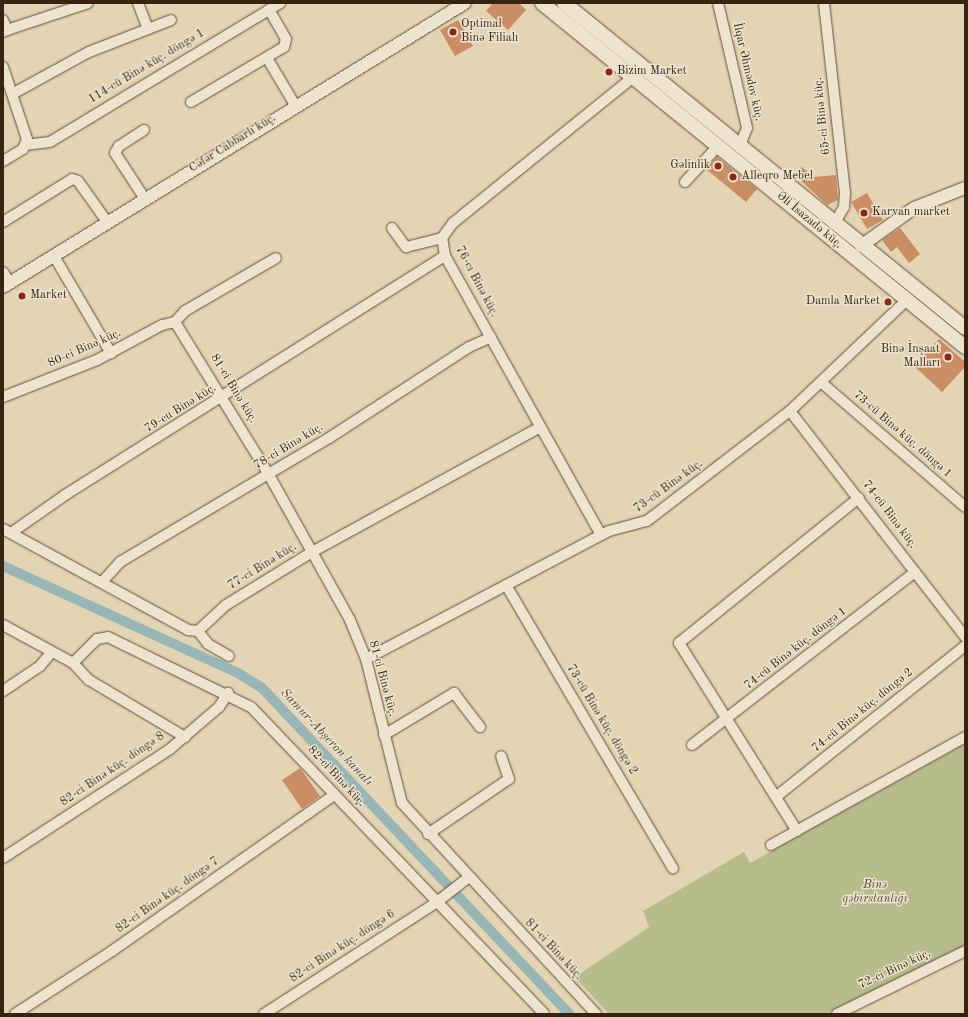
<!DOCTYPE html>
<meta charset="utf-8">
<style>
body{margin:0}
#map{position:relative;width:968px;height:1017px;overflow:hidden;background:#e3d4b3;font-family:"Old Standard TT",serif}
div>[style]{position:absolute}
.green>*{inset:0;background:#b6bc8b}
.canal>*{height:10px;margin:-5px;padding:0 5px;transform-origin:5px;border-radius:5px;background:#98b6b6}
.building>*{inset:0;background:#cb8e64}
.roads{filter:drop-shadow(0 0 1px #625039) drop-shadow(0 0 1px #625039)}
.minor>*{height:10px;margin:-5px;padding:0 5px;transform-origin:5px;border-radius:5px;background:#ede3ce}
.tertiary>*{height:12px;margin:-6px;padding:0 6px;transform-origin:6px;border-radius:6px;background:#ede3ce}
.secondary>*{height:14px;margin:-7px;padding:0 7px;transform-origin:7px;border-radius:7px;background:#ede3ce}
.dots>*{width:11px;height:11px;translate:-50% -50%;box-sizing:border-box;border:2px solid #ede3ce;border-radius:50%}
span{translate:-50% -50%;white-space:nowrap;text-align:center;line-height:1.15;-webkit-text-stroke:3px #ede3ce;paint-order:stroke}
.poi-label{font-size:12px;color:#372410}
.left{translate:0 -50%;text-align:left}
.right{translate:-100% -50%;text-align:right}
.street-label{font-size:12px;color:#372410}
.park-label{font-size:12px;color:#574a2f;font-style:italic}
.water-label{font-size:13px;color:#4f483a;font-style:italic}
.frame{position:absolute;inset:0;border:4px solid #372410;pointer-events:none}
</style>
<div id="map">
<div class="green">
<div style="clip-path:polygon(965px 744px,965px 947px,826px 1014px,609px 1014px,575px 977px,649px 927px,643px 911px,744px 852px,750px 863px)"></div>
</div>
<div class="canal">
<div style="left:3px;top:566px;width:258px;rotate:24.5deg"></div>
<div style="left:238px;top:673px;width:28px;rotate:32deg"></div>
<div style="left:262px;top:688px;width:448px;rotate:46.7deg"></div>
</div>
<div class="building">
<div style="clip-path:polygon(493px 3px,519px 3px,526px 10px,508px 30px,486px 11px)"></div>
<div style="clip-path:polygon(458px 20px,473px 46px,455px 56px,440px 30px)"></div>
<div style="clip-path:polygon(717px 157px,757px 189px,746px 202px,706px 169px)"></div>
<div style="clip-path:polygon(802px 167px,814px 177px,836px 175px,838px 200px,827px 205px,794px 174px)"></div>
<div style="clip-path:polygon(867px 193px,883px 220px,867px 229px,851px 202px)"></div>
<div style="clip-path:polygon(900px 228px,920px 254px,909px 263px,897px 247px,891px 252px,882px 240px)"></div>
<div style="clip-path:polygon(939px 339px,965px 362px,965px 367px,942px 392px,914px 366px)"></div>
<div style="clip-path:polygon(300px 768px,320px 796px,302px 809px,282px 780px)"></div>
</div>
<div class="roads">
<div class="minor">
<div style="left:138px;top:3px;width:28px;rotate:69deg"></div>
<div style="left:718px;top:3px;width:128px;rotate:76.9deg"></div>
<div style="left:747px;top:128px;width:18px;rotate:112deg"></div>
<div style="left:824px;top:3px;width:191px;rotate:83.7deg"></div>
<div style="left:845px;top:193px;width:14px;rotate:94deg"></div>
<div style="left:844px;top:207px;width:20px;rotate:120deg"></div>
<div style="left:3px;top:20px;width:11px;rotate:68deg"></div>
<div style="left:7px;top:30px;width:4px;rotate:153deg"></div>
<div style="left:7px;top:30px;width:85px;rotate:-18.4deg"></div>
<div style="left:267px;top:58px;width:55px;rotate:59.2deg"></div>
<div style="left:3px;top:67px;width:76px;rotate:71.6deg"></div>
<div style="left:27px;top:139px;width:11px;rotate:112deg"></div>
<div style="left:23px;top:149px;width:23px;rotate:149deg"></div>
<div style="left:14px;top:93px;width:85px;rotate:-28.7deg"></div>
<div style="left:89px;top:52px;width:88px;rotate:-21.3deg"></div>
<div style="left:191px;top:102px;width:108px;rotate:-30.6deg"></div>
<div style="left:284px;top:47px;width:8px;rotate:-76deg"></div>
<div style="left:286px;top:39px;width:34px;rotate:-120deg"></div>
<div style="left:144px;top:130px;width:30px;rotate:147deg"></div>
<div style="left:119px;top:146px;width:8px;rotate:120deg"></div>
<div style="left:115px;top:153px;width:55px;rotate:56.9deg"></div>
<div style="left:25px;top:145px;width:25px;rotate:-7deg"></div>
<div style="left:50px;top:142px;width:269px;rotate:-31.1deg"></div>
<div style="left:685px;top:182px;width:49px;rotate:-47.5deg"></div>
<div style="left:3px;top:222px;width:81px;rotate:-31.9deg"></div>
<div style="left:72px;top:179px;width:6px;rotate:18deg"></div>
<div style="left:78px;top:181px;width:52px;rotate:54.5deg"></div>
<div style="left:392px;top:228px;width:24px;rotate:54deg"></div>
<div style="left:406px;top:247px;width:37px;rotate:-14deg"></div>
<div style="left:54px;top:256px;width:113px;rotate:59.6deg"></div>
<div style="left:3px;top:272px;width:13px;rotate:58deg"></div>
<div style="left:175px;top:322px;width:180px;rotate:58.4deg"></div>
<div style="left:269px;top:475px;width:166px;rotate:60.8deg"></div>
<div style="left:350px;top:620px;width:42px;rotate:67.7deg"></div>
<div style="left:366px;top:659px;width:148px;rotate:76deg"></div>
<div style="left:402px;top:803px;width:287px;rotate:47.4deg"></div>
<div style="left:175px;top:322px;width:15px;rotate:-48deg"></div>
<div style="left:185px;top:311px;width:105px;rotate:-30.2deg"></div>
<div style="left:822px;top:383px;width:189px;rotate:40.9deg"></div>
<div style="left:3px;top:397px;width:101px;rotate:-21.5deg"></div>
<div style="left:97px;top:360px;width:74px;rotate:-28.3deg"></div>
<div style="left:162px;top:325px;width:13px;rotate:-13deg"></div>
<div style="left:790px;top:411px;width:286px;rotate:52.2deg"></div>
<div style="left:3px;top:529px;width:211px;rotate:28.6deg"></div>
<div style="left:188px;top:630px;width:10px;rotate:6deg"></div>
<div style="left:198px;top:631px;width:38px;rotate:-43deg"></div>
<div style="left:226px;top:605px;width:101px;rotate:-31.6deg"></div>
<div style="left:312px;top:552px;width:260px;rotate:-28.7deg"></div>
<div style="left:11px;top:533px;width:66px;rotate:-35.1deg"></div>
<div style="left:65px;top:495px;width:449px;rotate:-32.2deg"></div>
<div style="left:601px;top:535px;width:320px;rotate:-119.2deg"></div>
<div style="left:445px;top:256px;width:18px;rotate:-99deg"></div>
<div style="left:442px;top:238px;width:19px;rotate:-54deg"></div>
<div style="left:453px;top:223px;width:232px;rotate:-39deg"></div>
<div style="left:103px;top:581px;width:25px;rotate:-48deg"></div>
<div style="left:120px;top:562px;width:243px;rotate:-30.7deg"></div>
<div style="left:329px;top:438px;width:167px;rotate:-33deg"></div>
<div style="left:469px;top:347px;width:24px;rotate:-24deg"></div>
<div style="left:506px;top:585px;width:329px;rotate:59.5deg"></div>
<div style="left:3px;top:625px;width:80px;rotate:28.5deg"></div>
<div style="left:198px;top:631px;width:16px;rotate:52deg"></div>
<div style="left:208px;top:644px;width:24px;rotate:30deg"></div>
<div style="left:366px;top:659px;width:275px;rotate:-27.8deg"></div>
<div style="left:609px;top:531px;width:39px;rotate:-15deg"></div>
<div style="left:647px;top:521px;width:180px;rotate:-37.6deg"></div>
<div style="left:790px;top:411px;width:161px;rotate:-43.5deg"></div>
<div style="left:73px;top:663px;width:34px;rotate:-45deg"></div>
<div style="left:97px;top:639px;width:11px;rotate:-10deg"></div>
<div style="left:108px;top:637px;width:159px;rotate:26.1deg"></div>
<div style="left:251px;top:707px;width:424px;rotate:46.3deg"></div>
<div style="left:73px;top:663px;width:23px;rotate:47deg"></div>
<div style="left:89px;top:680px;width:112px;rotate:30.7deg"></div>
<div style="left:3px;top:691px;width:45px;rotate:-34deg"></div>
<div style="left:40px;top:666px;width:17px;rotate:-50deg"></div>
<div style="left:384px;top:735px;width:82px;rotate:-31deg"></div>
<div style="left:454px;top:693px;width:43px;rotate:52.6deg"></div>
<div style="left:692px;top:745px;width:282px;rotate:-37.8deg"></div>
<div style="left:777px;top:796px;width:241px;rotate:-38.6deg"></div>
<div style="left:797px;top:831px;width:222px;rotate:-122.1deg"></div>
<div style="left:679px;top:643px;width:231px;rotate:-38.9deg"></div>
<div style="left:428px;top:834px;width:98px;rotate:-34.2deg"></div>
<div style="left:509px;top:779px;width:24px;rotate:-109deg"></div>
<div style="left:771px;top:845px;width:222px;rotate:-29.1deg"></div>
<div style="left:3px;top:858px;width:199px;rotate:-33.1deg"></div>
<div style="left:170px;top:749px;width:65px;rotate:-40.6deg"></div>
<div style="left:219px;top:707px;width:17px;rotate:-57deg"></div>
<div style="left:15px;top:1014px;width:116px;rotate:-33deg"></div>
<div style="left:112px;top:951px;width:271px;rotate:-35.1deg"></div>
<div style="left:264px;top:1014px;width:206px;rotate:-32.9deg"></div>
<div style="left:437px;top:902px;width:39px;rotate:-38deg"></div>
<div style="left:837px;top:1014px;width:143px;rotate:-26.2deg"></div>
</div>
<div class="tertiary">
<div style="left:861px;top:246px;width:65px;rotate:-35.6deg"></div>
<div style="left:914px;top:208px;width:55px;rotate:-21.4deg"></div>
<div style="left:3px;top:287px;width:542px;rotate:-31.58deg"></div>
</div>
<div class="secondary">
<div style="left:542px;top:3px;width:545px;rotate:39.12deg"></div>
<div style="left:564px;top:3px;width:516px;rotate:39.02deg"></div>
</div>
</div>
<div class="dots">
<div style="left:453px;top:32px;background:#8f2418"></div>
<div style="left:609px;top:72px;background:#8f2418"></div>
<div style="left:718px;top:166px;background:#8f2418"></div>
<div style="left:733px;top:177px;background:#8f2418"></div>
<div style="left:864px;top:213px;background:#8f2418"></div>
<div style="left:22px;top:296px;background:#8f2418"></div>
<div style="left:888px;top:302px;background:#8f2418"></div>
<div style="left:948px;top:357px;background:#8f2418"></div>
</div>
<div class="poi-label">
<span class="left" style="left:461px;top:32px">Optimal<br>Binə Filialı</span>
<span class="left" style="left:617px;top:72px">Bizim Market</span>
<span class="right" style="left:710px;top:166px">Gəlinlik</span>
<span class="left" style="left:741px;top:177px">Alleqro Mebel</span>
<span class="left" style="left:872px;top:213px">Karvan market</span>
<span class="left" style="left:30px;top:296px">Market</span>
<span class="right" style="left:880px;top:302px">Damla Market</span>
<span class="right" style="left:940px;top:357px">Binə İnşaat<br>Malları</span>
</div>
<div class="street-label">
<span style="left:147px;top:67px;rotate:-31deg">114-cü Binə küç. döngə 1</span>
<span style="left:747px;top:72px;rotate:77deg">İlqar Əhmədov küç.</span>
<span style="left:823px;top:116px;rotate:-96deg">65-ci Binə küç.</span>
<span style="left:233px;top:144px;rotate:-32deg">Cəfər Cabbarlı küç.</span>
<span style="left:809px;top:221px;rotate:40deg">Əli İsazadə küç.</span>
<span style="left:476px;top:282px;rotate:62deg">76-cı Binə küç.</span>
<span style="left:85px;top:349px;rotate:-24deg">80-ci Binə küç.</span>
<span style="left:233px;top:389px;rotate:59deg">81-ci Binə küç.</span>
<span style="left:181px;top:409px;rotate:-32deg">79-cu Binə küç.</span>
<span style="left:902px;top:435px;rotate:41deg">73-cü Binə küç. döngə 1</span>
<span style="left:289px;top:447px;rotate:-31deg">78-ci Binə küç.</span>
<span style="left:669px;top:487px;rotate:-36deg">73-cü Binə küç.</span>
<span style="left:889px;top:515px;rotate:53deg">74-cü Binə küç.</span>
<span style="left:263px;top:567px;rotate:-32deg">77-ci Binə küç.</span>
<span style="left:796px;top:649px;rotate:-38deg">74-cü Binə küç. döngə 1</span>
<span style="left:382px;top:679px;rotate:75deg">81-ci Binə küç.</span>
<span style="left:863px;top:711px;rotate:-39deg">74-cü Binə küç. döngə 2</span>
<span style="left:601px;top:720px;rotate:59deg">73-cü Binə küç. döngə 2</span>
<span style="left:113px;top:770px;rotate:-34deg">82-ci Binə küç. döngə 8</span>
<span style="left:336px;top:777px;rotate:47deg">82-ci Binə küç.</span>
<span style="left:168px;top:896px;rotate:-35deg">82-ci Binə küç. döngə 7</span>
<span style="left:343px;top:947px;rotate:-33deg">82-ci Binə küç. döngə 6</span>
<span style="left:553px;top:950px;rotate:47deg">81-ci Binə küç.</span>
<span style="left:895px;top:970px;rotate:-25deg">72-ci Binə küç.</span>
</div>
<div class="park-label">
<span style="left:875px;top:893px">Binə<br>qəbirstanlığı</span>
</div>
<div class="water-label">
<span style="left:326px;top:738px;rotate:47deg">Samur-Abşeron kanalı</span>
</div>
<div class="frame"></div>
</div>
